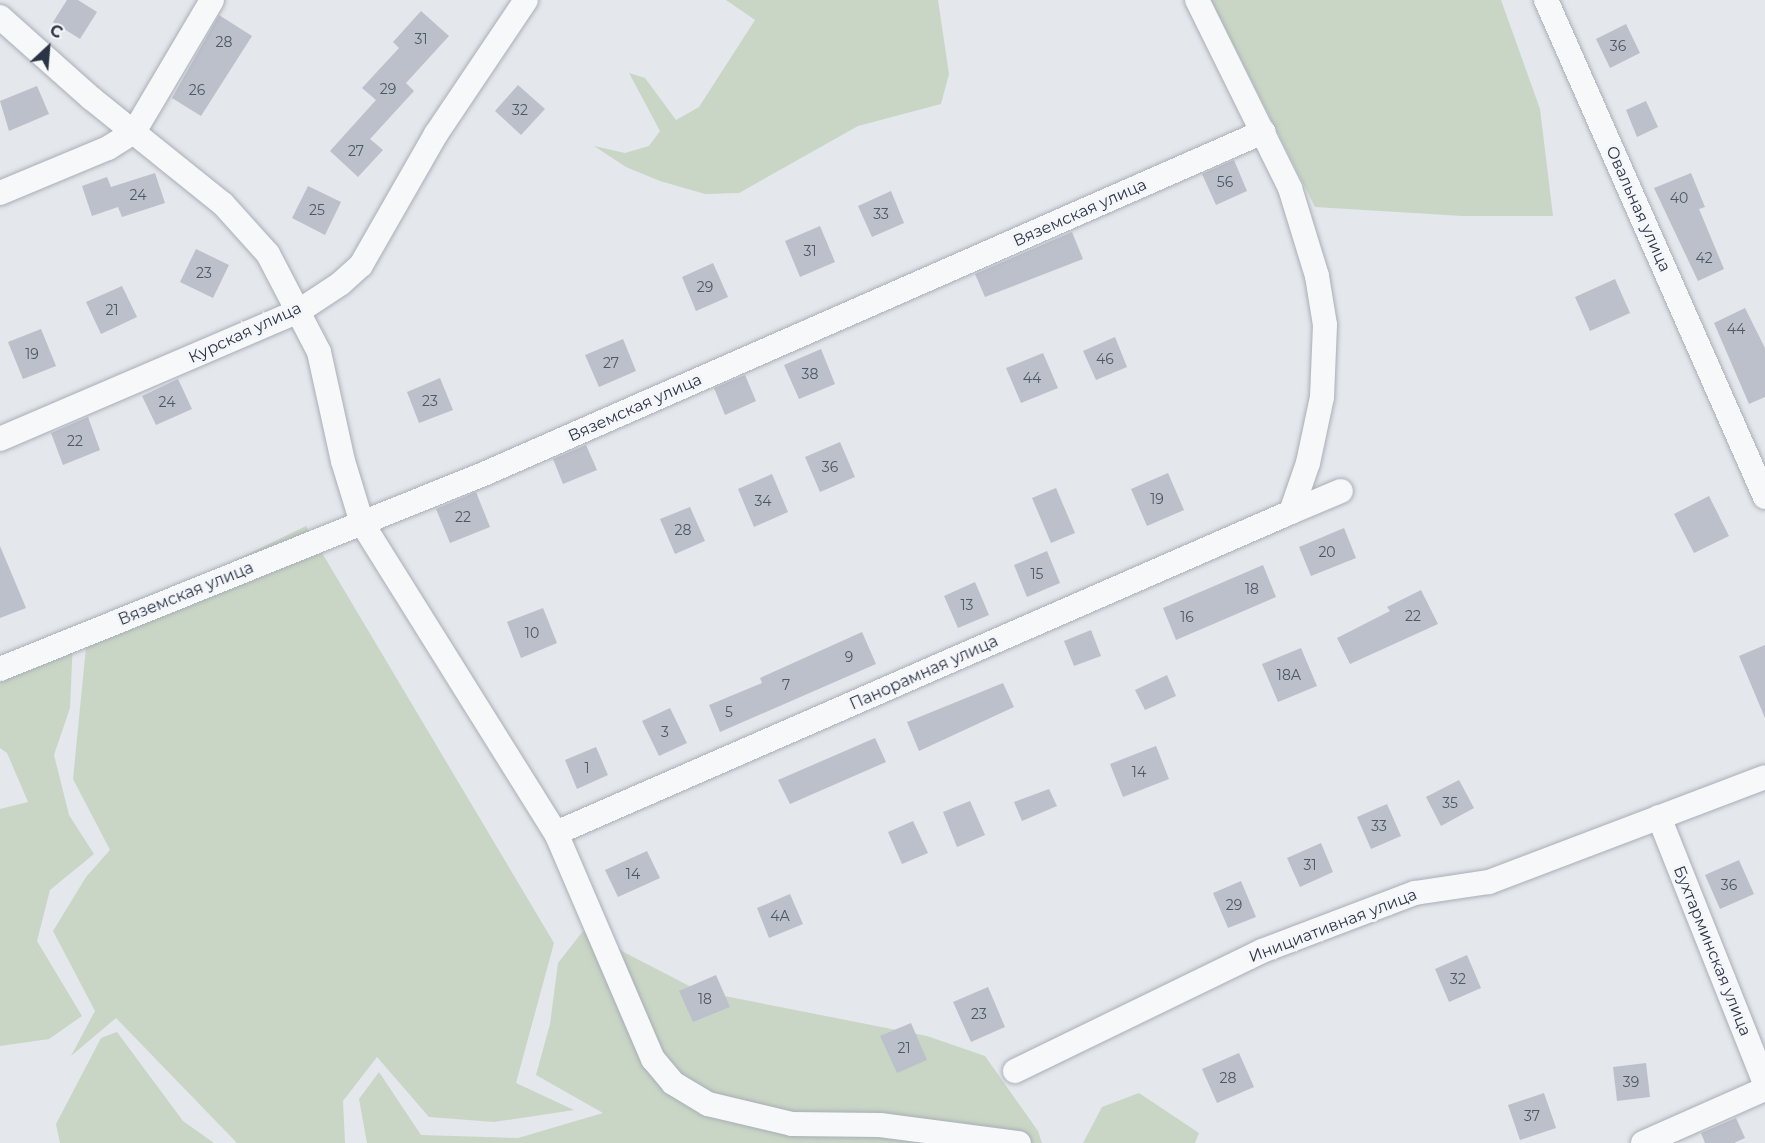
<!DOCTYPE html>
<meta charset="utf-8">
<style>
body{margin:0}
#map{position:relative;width:1765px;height:1143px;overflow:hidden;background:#e4e7ec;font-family:Montserrat,sans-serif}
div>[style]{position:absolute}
.green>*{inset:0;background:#c9d6c5}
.building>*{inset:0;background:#bbc0ca}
.roads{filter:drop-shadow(0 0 2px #a9aeb7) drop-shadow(0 0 2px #a9aeb7)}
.minor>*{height:24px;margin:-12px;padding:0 12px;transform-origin:12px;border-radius:12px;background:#f7f8fa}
span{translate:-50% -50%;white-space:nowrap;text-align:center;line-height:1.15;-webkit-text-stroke:6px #f4f6f9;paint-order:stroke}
.number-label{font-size:14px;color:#4f5766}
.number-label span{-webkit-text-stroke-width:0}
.street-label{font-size:16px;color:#2b3445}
.north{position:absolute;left:18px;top:18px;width:60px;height:60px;-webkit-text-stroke:4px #f4f6f9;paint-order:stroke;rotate:26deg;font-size:16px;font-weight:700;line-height:24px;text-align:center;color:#2b3445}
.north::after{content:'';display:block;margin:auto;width:21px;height:27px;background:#2b3445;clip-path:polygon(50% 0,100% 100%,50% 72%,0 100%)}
</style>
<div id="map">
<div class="green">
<div style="clip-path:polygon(726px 0,938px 0,949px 74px,941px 104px,858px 126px,739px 193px,705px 194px,660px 181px,626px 167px,594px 146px,625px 153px,649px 146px,660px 131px,629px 73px,645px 78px,676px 120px,699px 107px,755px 20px)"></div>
<div style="clip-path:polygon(1211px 0,1501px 0,1540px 109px,1553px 216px,1463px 216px,1315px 207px)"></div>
<div style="clip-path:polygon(306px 526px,554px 943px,516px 1083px,574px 1110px,494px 1122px,429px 1117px,377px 1057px,343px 1101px,345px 1143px,237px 1143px,116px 1018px,71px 1056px,95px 1011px,53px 931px,86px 877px,110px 850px,73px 779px,87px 637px,113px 620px)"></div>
<div style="clip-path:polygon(73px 639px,70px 708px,54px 755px,69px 815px,94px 854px,50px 890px,37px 941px,82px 1016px,49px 1039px,0 1046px,0 809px,28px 802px,7px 753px,0 748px,0 667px)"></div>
<div style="clip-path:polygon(583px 931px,699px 991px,927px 1036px,985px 1056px,1038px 1131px,1042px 1143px,367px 1143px,359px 1099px,379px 1072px,421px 1135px,518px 1138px,603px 1113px,536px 1075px,550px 1024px,558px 963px)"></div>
<div style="clip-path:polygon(117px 1032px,183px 1121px,214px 1143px,60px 1143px,56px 1124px,101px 1038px)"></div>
<div style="clip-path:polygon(1139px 1093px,1199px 1133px,1195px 1143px,1083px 1143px,1102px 1107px)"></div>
</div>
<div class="building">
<div style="clip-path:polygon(67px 0,78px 0,97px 12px,80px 39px,53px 22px)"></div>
<div style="clip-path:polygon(421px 11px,449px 36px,406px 83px,414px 91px,370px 139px,383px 150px,358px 177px,330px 151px,376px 100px,362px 88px,399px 48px,393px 42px)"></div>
<div style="clip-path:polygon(219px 15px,252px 36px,201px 116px,172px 98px)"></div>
<div style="clip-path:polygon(1626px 24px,1640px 53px,1610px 68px,1596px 39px)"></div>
<div style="clip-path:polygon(518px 85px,545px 109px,521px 135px,495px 111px)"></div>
<div style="clip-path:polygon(37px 86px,49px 114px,9px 131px,0 101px)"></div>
<div style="clip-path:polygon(1646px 101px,1658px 127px,1637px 137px,1626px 110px)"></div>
<div style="clip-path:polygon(1234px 160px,1247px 191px,1216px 205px,1202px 174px)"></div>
<div style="clip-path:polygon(155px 173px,165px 203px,122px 217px,118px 207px,92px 216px,82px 186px,107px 177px,111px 187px)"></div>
<div style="clip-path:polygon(1691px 173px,1705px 207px,1699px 209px,1724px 269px,1698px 281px,1654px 188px)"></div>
<div style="clip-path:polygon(308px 186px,341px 202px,325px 235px,292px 218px)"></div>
<div style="clip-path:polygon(891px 191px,904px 223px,872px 237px,858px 206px)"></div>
<div style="clip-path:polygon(820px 226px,835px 262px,800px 277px,785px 241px)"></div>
<div style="clip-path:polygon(1072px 232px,1083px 259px,985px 297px,975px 274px)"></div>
<div style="clip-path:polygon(196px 249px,229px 265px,213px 298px,180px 282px)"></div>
<div style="clip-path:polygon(713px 263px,728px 297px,696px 311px,682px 277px)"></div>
<div style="clip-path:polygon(1615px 279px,1630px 313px,1590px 331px,1575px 297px)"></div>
<div style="clip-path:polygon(122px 286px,137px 317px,101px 334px,86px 302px)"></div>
<div style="clip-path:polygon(1745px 308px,1765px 348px,1765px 397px,1749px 404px,1714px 323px)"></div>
<div style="clip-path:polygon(41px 329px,56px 366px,23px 379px,8px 342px)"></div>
<div style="clip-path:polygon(1115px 337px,1127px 367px,1096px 380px,1083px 351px)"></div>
<div style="clip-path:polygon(623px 339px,636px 371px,599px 387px,585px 355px)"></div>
<div style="clip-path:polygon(821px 349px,835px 384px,799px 399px,784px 365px)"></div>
<div style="clip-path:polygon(1043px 353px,1058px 388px,1021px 403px,1006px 368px)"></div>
<div style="clip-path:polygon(745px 375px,756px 401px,725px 415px,714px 388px)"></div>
<div style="clip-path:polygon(440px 378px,453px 410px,419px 423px,407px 392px)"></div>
<div style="clip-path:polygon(178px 379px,192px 409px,156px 425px,142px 396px)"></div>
<div style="clip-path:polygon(88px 417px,100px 450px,63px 465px,51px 433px)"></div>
<div style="clip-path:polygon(840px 442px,855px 477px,820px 492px,805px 457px)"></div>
<div style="clip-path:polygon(586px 445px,597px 470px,563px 484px,553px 459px)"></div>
<div style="clip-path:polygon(1168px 473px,1184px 510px,1147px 526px,1131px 489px)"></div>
<div style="clip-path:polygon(772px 474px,788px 512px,754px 527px,738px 489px)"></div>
<div style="clip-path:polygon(1056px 488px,1075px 533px,1051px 543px,1032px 498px)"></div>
<div style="clip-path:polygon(476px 492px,490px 527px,450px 543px,436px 509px)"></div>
<div style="clip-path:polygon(1709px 496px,1729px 536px,1694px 553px,1674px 514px)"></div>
<div style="clip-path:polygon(690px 507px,705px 541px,675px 554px,660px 519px)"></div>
<div style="clip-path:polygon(1344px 528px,1356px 558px,1311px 576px,1299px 547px)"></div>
<div style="clip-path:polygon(0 546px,26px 608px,0 618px)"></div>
<div style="clip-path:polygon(1047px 551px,1060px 583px,1027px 597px,1014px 565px)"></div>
<div style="clip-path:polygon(1263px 565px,1276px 597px,1176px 640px,1163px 608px)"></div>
<div style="clip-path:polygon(975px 582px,989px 615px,958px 628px,944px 596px)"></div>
<div style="clip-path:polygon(1421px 590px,1438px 624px,1350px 664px,1337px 638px,1390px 611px,1387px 607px)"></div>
<div style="clip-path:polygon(543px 608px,557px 643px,521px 658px,507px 622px)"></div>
<div style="clip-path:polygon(1091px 630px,1101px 656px,1074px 666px,1064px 641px)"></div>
<div style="clip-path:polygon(862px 632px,876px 664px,720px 732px,709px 705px,762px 683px,760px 678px)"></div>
<div style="clip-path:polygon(1765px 645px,1765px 718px,1739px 656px)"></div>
<div style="clip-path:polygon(1301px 648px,1317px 686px,1278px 702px,1262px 664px)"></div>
<div style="clip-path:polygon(1167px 675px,1176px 696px,1145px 710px,1135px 690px)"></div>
<div style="clip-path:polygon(1003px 683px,1014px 707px,919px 751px,907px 722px)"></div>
<div style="clip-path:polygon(670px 708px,687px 743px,659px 756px,642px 721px)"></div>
<div style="clip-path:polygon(875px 738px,886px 762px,790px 804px,778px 780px)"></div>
<div style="clip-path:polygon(1156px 746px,1169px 779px,1123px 797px,1110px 764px)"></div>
<div style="clip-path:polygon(596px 747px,608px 775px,577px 789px,565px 760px)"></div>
<div style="clip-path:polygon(1459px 780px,1474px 808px,1441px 826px,1426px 797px)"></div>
<div style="clip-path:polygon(1049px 789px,1057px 806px,1022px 821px,1014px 802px)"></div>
<div style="clip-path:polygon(970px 801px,985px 835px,957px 847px,943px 812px)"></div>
<div style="clip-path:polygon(1387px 804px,1401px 836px,1371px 849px,1357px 817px)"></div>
<div style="clip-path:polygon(913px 821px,928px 853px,902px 864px,888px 832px)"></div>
<div style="clip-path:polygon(1321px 843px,1333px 872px,1300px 887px,1287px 858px)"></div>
<div style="clip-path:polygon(647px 851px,660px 878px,618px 897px,605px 870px)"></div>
<div style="clip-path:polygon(1739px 860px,1754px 894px,1720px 909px,1705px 875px)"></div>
<div style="clip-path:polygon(1241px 881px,1256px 917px,1228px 928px,1213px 893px)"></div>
<div style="clip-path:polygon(790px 894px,803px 924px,769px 938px,757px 908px)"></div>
<div style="clip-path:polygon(1467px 955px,1481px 988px,1449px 1002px,1435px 969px)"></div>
<div style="clip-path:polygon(716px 975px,730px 1007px,693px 1022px,679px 991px)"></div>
<div style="clip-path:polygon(988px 987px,1005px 1027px,971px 1042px,953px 1002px)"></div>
<div style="clip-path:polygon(911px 1023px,927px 1060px,897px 1073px,880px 1036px)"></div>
<div style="clip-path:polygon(1239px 1053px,1254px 1087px,1217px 1103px,1202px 1069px)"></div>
<div style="clip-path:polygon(1646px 1063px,1650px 1097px,1617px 1101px,1613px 1067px)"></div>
<div style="clip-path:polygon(1544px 1093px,1556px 1128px,1520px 1140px,1508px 1105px)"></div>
<div style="clip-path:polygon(1736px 1118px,1745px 1138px,1734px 1143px,1705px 1143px,1701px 1133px)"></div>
</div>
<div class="roads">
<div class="minor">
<div style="left:1546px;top:0;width:543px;rotate:66.22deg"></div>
<div style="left:0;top:17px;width:122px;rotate:41.7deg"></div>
<div style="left:91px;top:98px;width:169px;rotate:38.8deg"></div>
<div style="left:223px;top:204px;width:67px;rotate:48deg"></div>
<div style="left:268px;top:254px;width:110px;rotate:62.5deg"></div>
<div style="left:319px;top:352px;width:112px;rotate:77.6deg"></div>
<div style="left:343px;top:461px;width:65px;rotate:73deg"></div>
<div style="left:362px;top:523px;width:366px;rotate:58deg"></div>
<div style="left:556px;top:833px;width:246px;rotate:66.8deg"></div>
<div style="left:653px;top:1059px;width:31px;rotate:50deg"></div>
<div style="left:673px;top:1083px;width:41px;rotate:31deg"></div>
<div style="left:708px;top:1104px;width:86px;rotate:13.4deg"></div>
<div style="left:792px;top:1124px;width:88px;rotate:0.7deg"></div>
<div style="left:880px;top:1125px;width:140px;rotate:7.4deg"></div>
<div style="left:0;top:193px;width:117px;rotate:-22.6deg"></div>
<div style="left:108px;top:148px;width:31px;rotate:-32deg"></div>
<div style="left:134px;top:132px;width:153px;rotate:-59.4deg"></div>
<div style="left:0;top:439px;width:325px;rotate:-23.2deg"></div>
<div style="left:299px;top:311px;width:49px;rotate:-33.4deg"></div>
<div style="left:340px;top:284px;width:28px;rotate:-42deg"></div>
<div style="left:361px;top:265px;width:151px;rotate:-60.2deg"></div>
<div style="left:436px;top:134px;width:161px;rotate:-56.1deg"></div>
<div style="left:1291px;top:512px;width:54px;rotate:-22.8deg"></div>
<div style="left:0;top:669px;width:524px;rotate:-21.96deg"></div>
<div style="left:486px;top:473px;width:849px;rotate:-23.7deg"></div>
<div style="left:1659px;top:817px;width:287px;rotate:68.3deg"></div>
<div style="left:556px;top:833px;width:802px;rotate:-23.59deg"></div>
<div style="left:1291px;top:512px;width:52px;rotate:-70.9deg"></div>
<div style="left:1308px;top:463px;width:67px;rotate:-78deg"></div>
<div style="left:1322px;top:397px;width:72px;rotate:-87.6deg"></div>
<div style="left:1325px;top:325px;width:50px;rotate:-99.3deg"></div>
<div style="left:1317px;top:276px;width:92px;rotate:-107.1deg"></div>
<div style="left:1290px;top:188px;width:210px;rotate:-116.3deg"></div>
<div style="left:1015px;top:1071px;width:275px;rotate:-25.9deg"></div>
<div style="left:1262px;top:951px;width:164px;rotate:-20.8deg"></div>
<div style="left:1415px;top:893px;width:75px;rotate:-8.5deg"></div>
<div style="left:1489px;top:882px;width:295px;rotate:-20.8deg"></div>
<div style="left:1643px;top:1143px;width:133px;rotate:-23.9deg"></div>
</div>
</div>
<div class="number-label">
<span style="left:421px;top:39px">31</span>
<span style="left:224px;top:42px">28</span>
<span style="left:1618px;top:46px">36</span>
<span style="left:388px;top:89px">29</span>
<span style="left:197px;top:90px">26</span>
<span style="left:520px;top:110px">32</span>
<span style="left:356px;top:151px">27</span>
<span style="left:1225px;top:182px">56</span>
<span style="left:138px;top:195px">24</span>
<span style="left:1679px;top:198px">40</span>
<span style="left:317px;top:210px">25</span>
<span style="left:881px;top:214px">33</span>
<span style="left:810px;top:251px">31</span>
<span style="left:1704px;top:258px">42</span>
<span style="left:204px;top:273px">23</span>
<span style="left:705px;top:287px">29</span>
<span style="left:112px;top:310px">21</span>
<span style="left:1736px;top:329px">44</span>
<span style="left:32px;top:354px">19</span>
<span style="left:1105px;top:359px">46</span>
<span style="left:611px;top:363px">27</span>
<span style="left:810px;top:374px">38</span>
<span style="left:1032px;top:378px">44</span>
<span style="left:430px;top:401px">23</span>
<span style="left:167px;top:402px">24</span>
<span style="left:75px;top:441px">22</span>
<span style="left:830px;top:467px">36</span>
<span style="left:1157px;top:499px">19</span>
<span style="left:763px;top:501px">34</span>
<span style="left:463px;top:517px">22</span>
<span style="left:683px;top:530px">28</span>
<span style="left:1327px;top:552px">20</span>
<span style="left:1037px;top:574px">15</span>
<span style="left:1252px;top:589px">18</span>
<span style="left:967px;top:605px">13</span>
<span style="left:1413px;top:616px">22</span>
<span style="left:1187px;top:617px">16</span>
<span style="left:532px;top:633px">10</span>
<span style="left:849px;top:657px">9</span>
<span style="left:1289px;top:675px">18А</span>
<span style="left:786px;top:685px">7</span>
<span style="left:729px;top:712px">5</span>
<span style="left:665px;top:732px">3</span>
<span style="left:587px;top:768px">1</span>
<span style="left:1139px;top:772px">14</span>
<span style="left:1450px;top:803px">35</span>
<span style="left:1379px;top:826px">33</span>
<span style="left:1310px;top:865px">31</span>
<span style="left:633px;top:874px">14</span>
<span style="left:1729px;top:885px">36</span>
<span style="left:1234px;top:905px">29</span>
<span style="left:780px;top:916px">4А</span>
<span style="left:1458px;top:979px">32</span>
<span style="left:705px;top:999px">18</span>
<span style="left:979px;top:1014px">23</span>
<span style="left:904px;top:1048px">21</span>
<span style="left:1228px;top:1078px">28</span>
<span style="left:1631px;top:1082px">39</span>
<span style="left:1532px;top:1116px">37</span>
</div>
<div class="street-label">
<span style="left:1638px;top:209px;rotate:66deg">Овальная улица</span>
<span style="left:1080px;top:213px;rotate:-24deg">Вяземская улица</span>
<span style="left:245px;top:333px;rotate:-25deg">Курская улица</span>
<span style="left:635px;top:408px;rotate:-24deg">Вяземская улица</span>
<span style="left:186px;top:594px;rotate:-22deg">Вяземская улица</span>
<span style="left:924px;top:673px;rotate:-24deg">Панорамная улица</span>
<span style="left:1333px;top:926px;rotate:-21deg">Инициативная улица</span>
<span style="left:1712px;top:951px;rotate:68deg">Бухтарминская улица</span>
</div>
<div class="north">С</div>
</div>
